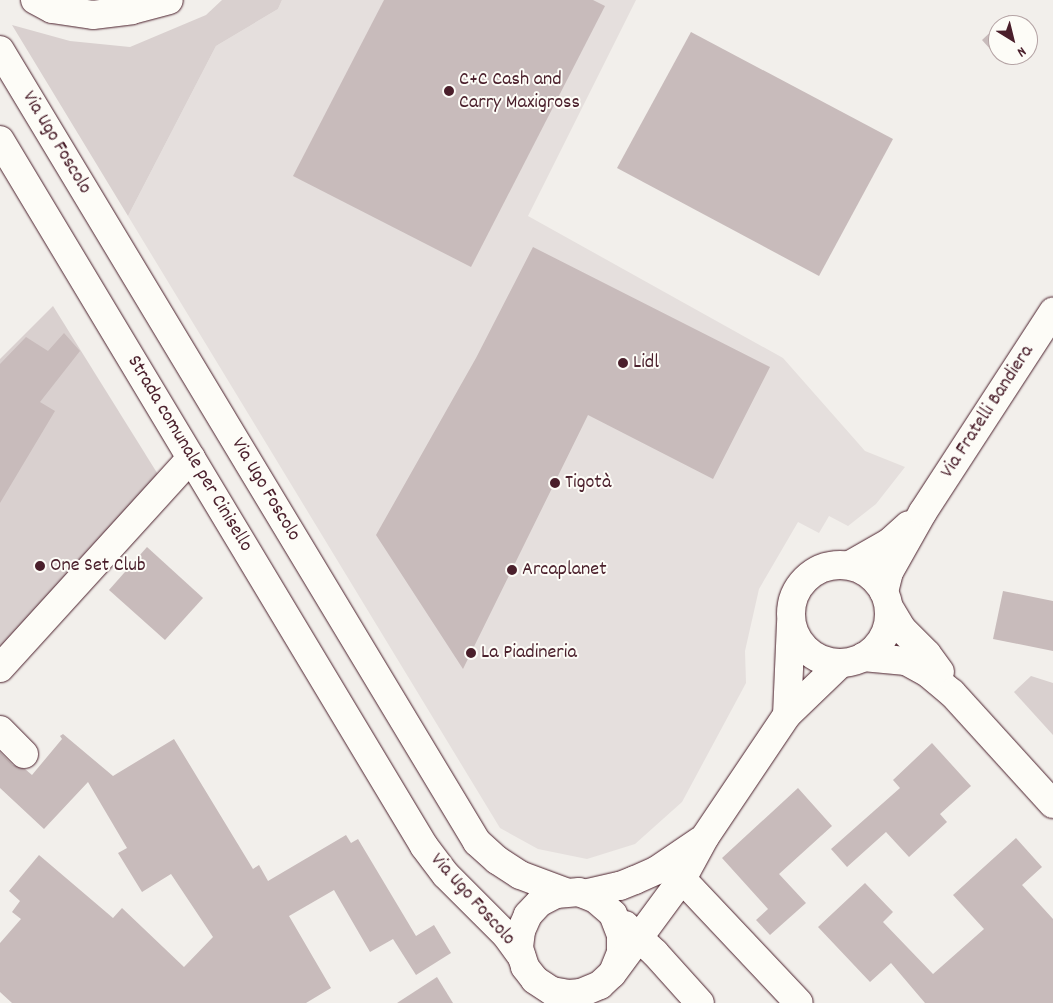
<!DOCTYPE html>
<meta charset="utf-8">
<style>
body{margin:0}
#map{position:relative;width:1053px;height:1003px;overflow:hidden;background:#f2efeb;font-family:Dekko,sans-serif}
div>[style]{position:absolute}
.built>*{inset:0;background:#e5dfdd}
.green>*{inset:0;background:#d9d0cf}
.building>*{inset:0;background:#c8bbbb}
.roads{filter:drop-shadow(0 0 1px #4a1f2b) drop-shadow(0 0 1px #4a1f2b)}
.minor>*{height:28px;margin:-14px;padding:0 14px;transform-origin:14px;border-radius:14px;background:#fdfcf7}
.minor>.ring{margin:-14px;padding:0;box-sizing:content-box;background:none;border:28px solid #fdfcf7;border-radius:50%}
.highway>*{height:28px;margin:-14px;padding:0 14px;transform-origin:14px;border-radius:14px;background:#fdfcf7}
.dots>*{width:14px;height:14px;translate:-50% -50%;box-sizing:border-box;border:2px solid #fdfcf7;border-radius:50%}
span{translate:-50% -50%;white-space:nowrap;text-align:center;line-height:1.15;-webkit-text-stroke:4px #fdfcf7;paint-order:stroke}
.poi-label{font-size:20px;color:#4a1f2b}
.left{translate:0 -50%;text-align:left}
.street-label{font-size:20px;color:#4a1f2b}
.north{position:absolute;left:988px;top:15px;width:50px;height:50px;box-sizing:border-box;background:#fdfcf7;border:1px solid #b5a4a5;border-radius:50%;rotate:144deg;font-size:14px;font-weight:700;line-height:20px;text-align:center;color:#4a1f2b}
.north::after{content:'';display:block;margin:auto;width:18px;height:22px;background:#4a1f2b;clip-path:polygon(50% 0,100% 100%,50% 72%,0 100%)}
</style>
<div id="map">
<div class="built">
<div style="clip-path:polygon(282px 0,636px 0,528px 216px,783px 358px,865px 451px,905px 467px,876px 504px,848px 526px,829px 516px,819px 533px,798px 522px,759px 589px,745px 651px,746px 683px,682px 802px,635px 844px,587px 859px,538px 849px,500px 828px,128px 216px,216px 46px,278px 9px)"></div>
</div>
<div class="green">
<div style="clip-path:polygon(222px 0,282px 0,278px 9px,216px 46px,128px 216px,12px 25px,70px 41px,130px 47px,206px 15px)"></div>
<div style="clip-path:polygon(53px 306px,159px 476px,0 656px,0 359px)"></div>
<div style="clip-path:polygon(1031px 676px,1053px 683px,1053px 735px,1014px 692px)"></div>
</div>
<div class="building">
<div style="clip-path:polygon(384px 0,593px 0,605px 6px,471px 267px,293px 176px)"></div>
<div style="clip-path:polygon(1009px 15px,1018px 25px,998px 25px)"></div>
<div style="clip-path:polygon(998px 25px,998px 55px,1003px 55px,999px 59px,982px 40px)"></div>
<div style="clip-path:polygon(691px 32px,893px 139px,819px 276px,617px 168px)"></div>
<div style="clip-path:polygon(533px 247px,770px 367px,713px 479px,588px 415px,463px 669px,376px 535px,476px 358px)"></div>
<div style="clip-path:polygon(64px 333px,80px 351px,40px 402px,55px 411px,0 503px,0 364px,26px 337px,48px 351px)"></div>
<div style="clip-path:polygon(147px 547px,203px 598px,165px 640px,109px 590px)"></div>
<div style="clip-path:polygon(1003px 591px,1053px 601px,1053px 651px,993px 639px)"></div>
<div style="clip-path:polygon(63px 734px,113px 776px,174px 739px,253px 869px,259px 865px,268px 881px,346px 835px,351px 843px,358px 839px,416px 936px,434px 925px,451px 953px,416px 975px,393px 939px,370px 952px,334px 890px,289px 916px,331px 988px,306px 1003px,12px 1003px,0 992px,0 943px,21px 919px,12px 912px,20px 901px,9px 891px,39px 855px,113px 918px,122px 908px,184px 967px,213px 937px,171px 874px,142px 892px,118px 853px,127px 848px,88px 782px,44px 829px,0 788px,0 752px,13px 765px,25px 769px,32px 775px,62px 739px,60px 736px)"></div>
<div style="clip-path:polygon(932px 743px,971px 786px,940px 814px,947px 822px,909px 857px,886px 832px,847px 867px,831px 849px,900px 788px,893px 780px)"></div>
<div style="clip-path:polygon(798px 788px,832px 826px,779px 874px,806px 903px,770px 935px,756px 920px,768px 909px,722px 858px)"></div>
<div style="clip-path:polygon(1016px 838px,1042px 867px,1022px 885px,1053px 919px,1053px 1003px,925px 1003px,891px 963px,870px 982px,818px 927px,865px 883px,893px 912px,883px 922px,933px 974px,984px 929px,953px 895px)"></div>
<div style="clip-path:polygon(437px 977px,453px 1003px,397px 1003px)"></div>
</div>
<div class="roads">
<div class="minor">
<div style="left:0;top:50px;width:925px;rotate:58.94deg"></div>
<div style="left:477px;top:842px;width:27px;rotate:42deg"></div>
<div style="left:497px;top:860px;width:27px;rotate:33deg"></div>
<div style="left:520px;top:875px;width:48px;rotate:20.7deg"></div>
<div style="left:0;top:140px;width:824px;rotate:59.01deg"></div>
<div style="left:424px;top:846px;width:36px;rotate:53deg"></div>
<div style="left:446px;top:875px;width:85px;rotate:45deg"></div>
<div style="left:506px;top:935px;width:26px;rotate:54deg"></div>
<div class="ring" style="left:791px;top:565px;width:70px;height:70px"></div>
<div style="left:850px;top:565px;width:46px;rotate:-29.9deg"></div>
<div style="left:890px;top:542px;width:25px;rotate:-42deg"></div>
<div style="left:884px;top:592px;width:21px;rotate:-76deg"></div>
<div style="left:889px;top:572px;width:69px;rotate:-60.5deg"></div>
<div style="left:923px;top:512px;width:239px;rotate:-57deg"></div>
<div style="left:890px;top:609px;width:23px;rotate:59deg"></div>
<div style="left:902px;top:629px;width:35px;rotate:45deg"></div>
<div style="left:927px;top:654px;width:22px;rotate:54deg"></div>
<div style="left:863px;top:657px;width:43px;rotate:5.3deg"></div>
<div style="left:906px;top:661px;width:26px;rotate:29deg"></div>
<div style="left:929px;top:674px;width:30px;rotate:40deg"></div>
<div style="left:952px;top:693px;width:150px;rotate:47.7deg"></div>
<div style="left:0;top:668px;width:284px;rotate:-47.7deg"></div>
<div style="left:787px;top:715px;width:91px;rotate:-87.5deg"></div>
<div style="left:0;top:730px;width:34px;rotate:45deg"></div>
<div style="left:682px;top:879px;width:170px;rotate:46.7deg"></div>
<div style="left:584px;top:894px;width:37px;rotate:-13deg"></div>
<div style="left:620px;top:886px;width:16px;rotate:-22deg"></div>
<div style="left:635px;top:880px;width:24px;rotate:-24deg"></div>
<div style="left:657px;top:870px;width:52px;rotate:-34deg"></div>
<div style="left:625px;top:925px;width:41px;rotate:43deg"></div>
<div style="left:655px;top:953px;width:67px;rotate:48deg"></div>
<div style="left:614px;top:970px;width:18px;rotate:-68deg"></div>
<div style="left:621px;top:953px;width:18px;rotate:-90deg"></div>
<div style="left:621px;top:935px;width:22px;rotate:-111deg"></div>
<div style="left:613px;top:914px;width:23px;rotate:-139deg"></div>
<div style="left:596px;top:899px;width:18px;rotate:-158deg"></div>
<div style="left:579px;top:892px;width:23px;rotate:175deg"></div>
<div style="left:556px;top:894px;width:18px;rotate:153deg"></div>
<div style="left:540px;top:902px;width:18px;rotate:133deg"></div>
<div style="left:528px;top:915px;width:17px;rotate:114deg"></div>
<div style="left:521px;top:931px;width:17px;rotate:97deg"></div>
<div style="left:519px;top:948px;width:20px;rotate:72deg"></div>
<div style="left:525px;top:967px;width:16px;rotate:52deg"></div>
<div style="left:535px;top:980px;width:20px;rotate:33deg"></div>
<div style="left:552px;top:991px;width:17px;rotate:10deg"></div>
<div style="left:569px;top:994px;width:12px;rotate:-5deg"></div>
<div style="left:581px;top:993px;width:21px;rotate:-23deg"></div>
<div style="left:600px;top:985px;width:16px;rotate:-43deg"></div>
<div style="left:612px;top:974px;width:118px;rotate:-53.6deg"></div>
<div style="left:682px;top:879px;width:48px;rotate:-61.3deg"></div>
<div style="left:705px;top:837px;width:147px;rotate:-56.1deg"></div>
<div style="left:787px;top:715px;width:75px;rotate:-43.9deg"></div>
</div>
<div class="highway">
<div style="left:35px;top:0;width:19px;rotate:28deg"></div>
<div style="left:52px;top:9px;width:41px;rotate:8.3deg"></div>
<div style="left:93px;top:15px;width:39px;rotate:-7deg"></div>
<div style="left:132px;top:10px;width:38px;rotate:-15deg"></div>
</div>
</div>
<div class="dots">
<div style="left:449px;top:91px;background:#4a1f2b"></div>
<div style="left:623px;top:363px;background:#4a1f2b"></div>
<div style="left:555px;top:483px;background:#4a1f2b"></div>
<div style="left:40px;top:566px;background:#4a1f2b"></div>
<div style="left:512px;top:570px;background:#4a1f2b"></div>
<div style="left:471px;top:653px;background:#4a1f2b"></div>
</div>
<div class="poi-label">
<span class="left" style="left:459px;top:92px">C+C Cash and<br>Carry Maxigross</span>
<span class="left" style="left:633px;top:363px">Lidl</span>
<span class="left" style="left:565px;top:483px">Tigotà</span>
<span class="left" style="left:50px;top:566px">One Set Club</span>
<span class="left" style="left:522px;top:570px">Arcaplanet</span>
<span class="left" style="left:481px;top:653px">La Piadineria</span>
</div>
<div class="street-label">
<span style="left:56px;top:143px;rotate:59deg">Via Ugo Foscolo</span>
<span style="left:988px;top:412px;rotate:-57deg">Via Fratelli Bandiera</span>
<span style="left:189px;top:454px;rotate:59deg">Strada comunale per Cinisello</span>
<span style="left:265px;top:490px;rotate:59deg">Via Ugo Foscolo</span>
<span style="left:472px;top:900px;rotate:48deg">Via Ugo Foscolo</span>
</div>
<div class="north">N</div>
</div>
